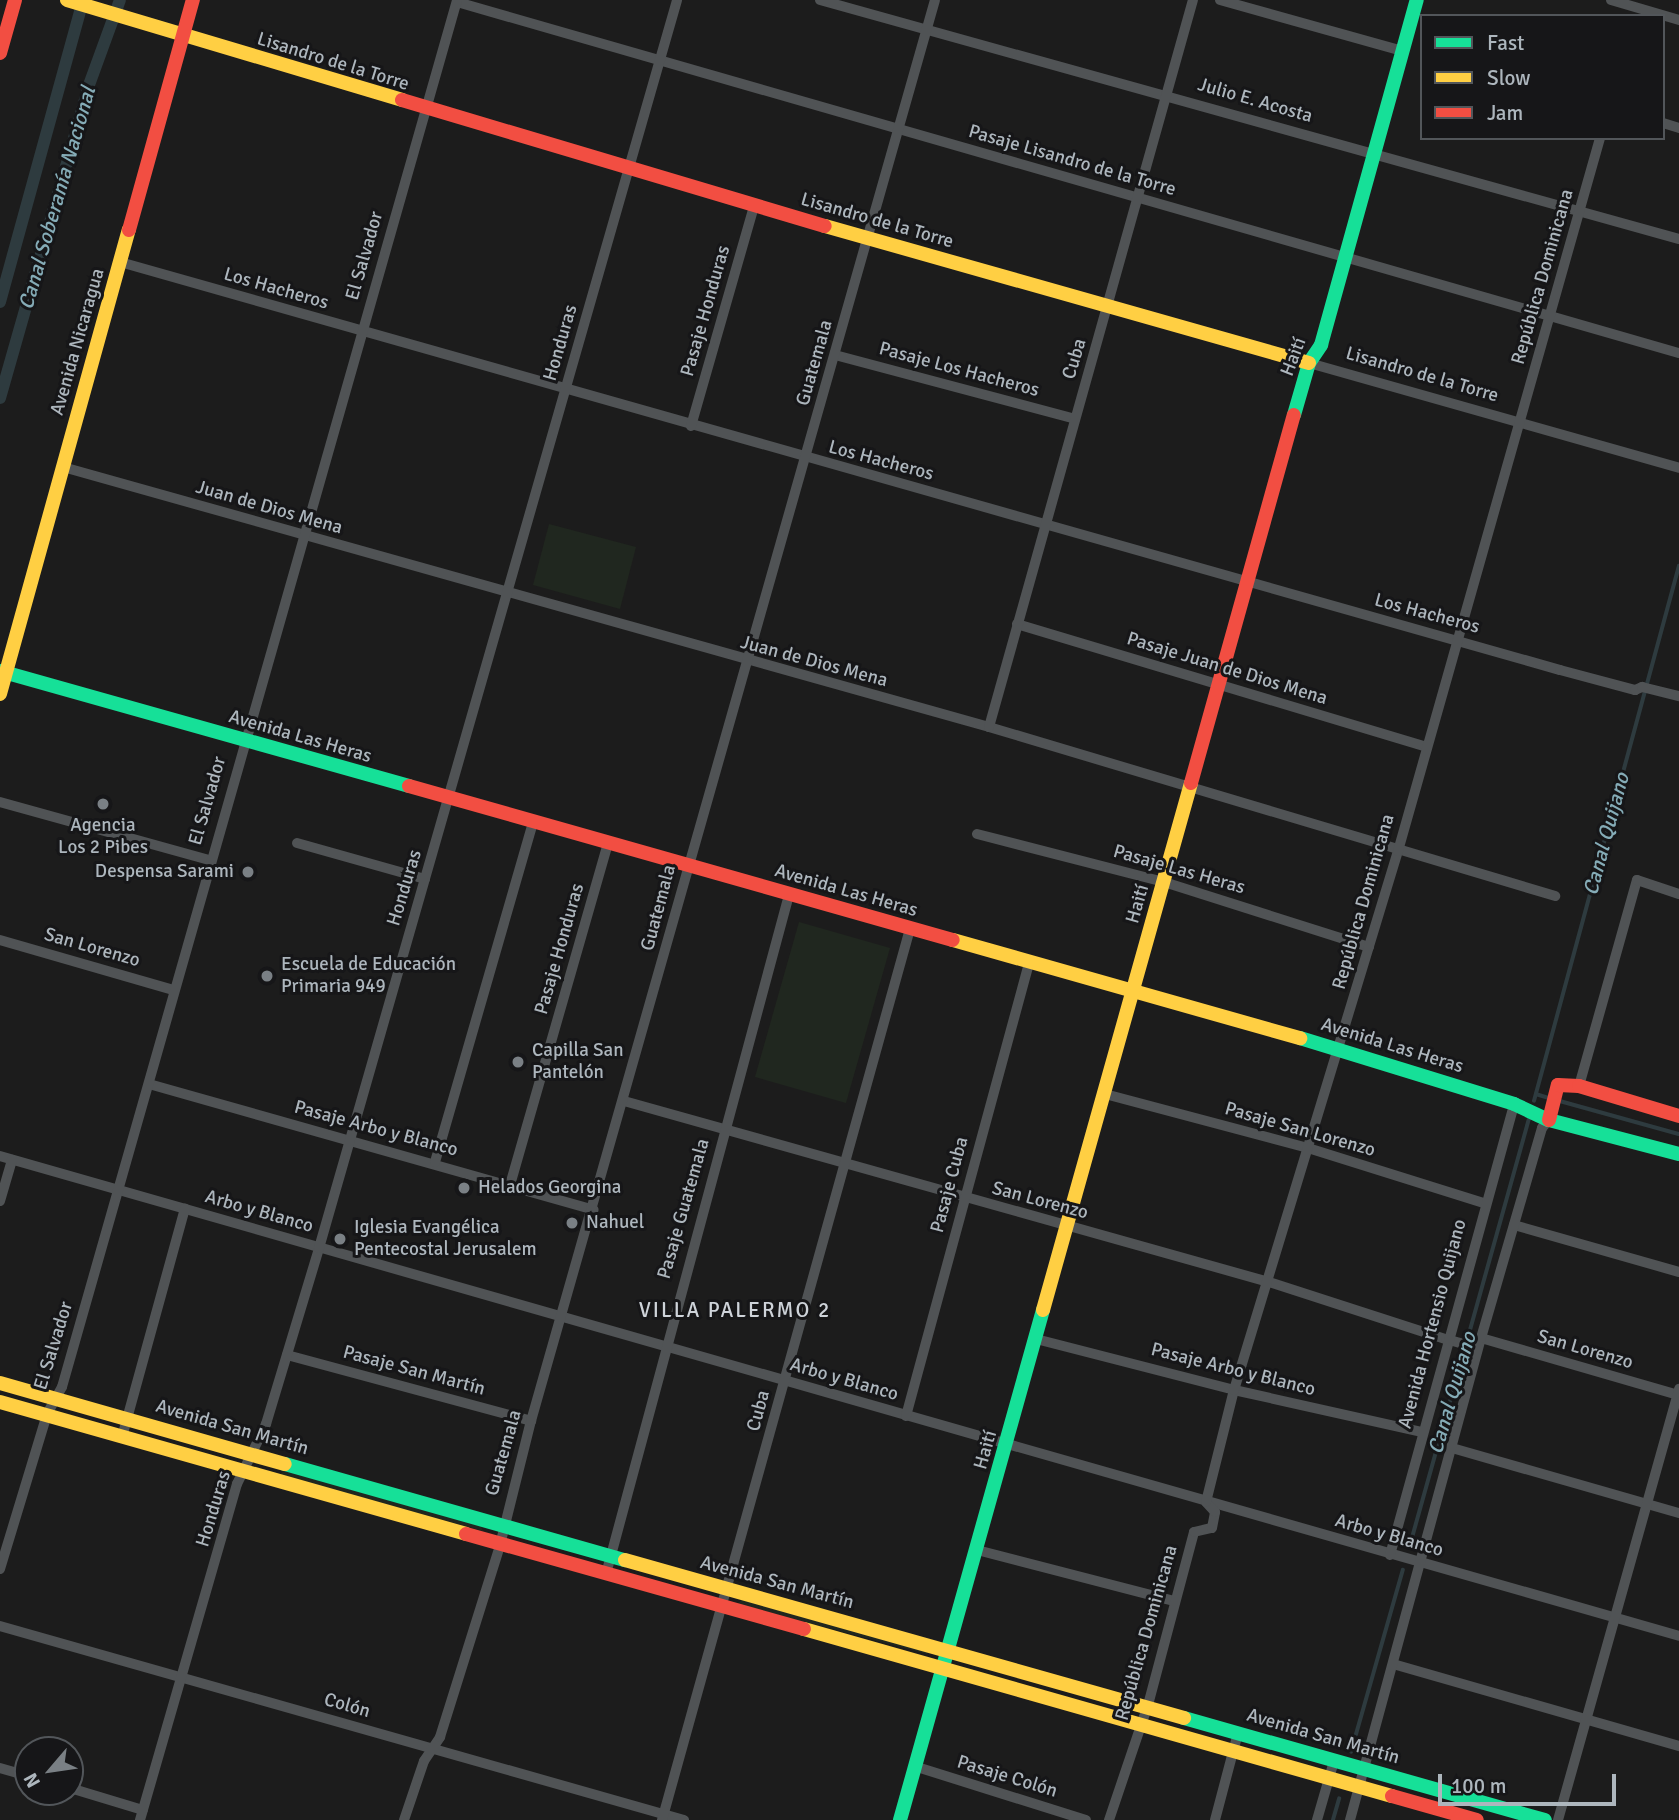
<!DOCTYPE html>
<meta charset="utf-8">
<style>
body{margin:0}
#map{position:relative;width:1679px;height:1820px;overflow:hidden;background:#1c1c1c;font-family:Signika,sans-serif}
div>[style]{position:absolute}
.green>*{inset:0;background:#20271f}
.stream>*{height:3.5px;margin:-1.75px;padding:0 1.75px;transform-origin:1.75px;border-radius:1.75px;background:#2e3b3f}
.canal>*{height:12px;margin:-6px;padding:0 6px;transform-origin:6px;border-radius:6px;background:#2e3b3f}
.street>*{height:10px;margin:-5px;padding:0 5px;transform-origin:5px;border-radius:5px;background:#505355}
.fast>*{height:14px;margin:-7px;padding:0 7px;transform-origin:7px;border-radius:7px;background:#16e098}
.slow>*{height:14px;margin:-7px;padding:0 7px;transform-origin:7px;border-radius:7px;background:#ffcf43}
.jam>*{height:14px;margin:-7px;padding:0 7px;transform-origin:7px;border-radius:7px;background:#f24e42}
.dots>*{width:19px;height:19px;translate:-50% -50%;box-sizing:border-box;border:4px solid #161618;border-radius:50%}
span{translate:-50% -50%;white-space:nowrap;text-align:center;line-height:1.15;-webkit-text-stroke:6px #161618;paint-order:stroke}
.street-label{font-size:19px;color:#adb6bd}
.poi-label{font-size:19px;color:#adb6bd}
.right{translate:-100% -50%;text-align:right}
.left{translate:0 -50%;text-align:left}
.water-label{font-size:21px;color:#85acb7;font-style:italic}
.neighbourhood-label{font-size:21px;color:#ced3d9;letter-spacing:2px}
.legend{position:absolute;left:1420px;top:14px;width:245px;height:126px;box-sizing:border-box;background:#161618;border:2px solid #52565a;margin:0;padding:9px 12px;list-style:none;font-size:21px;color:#adb6bd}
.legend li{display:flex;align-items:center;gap:14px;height:35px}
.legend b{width:35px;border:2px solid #52565a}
.north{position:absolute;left:14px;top:1736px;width:70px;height:70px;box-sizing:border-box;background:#161618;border:2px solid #52565a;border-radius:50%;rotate:241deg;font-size:19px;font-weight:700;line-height:28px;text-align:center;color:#adb6bd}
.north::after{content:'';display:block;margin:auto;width:24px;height:32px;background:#7a8085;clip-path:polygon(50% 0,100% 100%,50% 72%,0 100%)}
.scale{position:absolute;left:1438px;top:1774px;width:178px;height:32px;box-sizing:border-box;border:4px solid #adb6bd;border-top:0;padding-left:9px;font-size:21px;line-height:24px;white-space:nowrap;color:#adb6bd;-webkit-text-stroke:5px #161618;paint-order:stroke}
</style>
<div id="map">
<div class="green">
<div style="clip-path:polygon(549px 524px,636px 547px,620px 609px,533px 585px)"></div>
<div style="clip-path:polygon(799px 922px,890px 948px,846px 1103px,755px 1077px)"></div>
<div style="clip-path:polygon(284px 1470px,481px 1526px,483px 1531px,280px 1475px)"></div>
<div style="clip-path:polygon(742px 1600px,927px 1652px,927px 1654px,737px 1604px)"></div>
</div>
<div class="stream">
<div style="left:1536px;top:1094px;width:17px;rotate:17deg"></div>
<div style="left:1534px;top:1101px;width:554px;rotate:-74.84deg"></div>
<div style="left:1560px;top:1101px;width:123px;rotate:15.5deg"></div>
<div style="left:1410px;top:1545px;width:441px;rotate:-74.4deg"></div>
<div style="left:1351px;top:1752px;width:189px;rotate:-74.1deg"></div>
<div style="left:1333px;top:1820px;width:22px;rotate:-74deg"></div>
</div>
<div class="canal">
<div style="left:0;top:302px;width:313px;rotate:-74.6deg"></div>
<div style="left:0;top:398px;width:325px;rotate:-74.1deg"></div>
<div style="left:89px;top:85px;width:90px;rotate:-70deg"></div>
</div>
<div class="street">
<div style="left:820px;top:0;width:892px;rotate:15.55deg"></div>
<div style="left:1220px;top:0;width:190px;rotate:15.6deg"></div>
<div style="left:1611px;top:0;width:71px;rotate:16.4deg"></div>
<div style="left:457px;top:2px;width:1271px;rotate:16.03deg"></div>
<div style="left:1663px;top:123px;width:17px;rotate:17deg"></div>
<div style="left:120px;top:262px;width:1497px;rotate:15.82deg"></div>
<div style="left:1560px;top:670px;width:78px;rotate:14.9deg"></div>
<div style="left:1635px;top:690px;width:8px;rotate:-23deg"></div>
<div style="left:1642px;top:687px;width:38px;rotate:14deg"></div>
<div style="left:835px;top:355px;width:248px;rotate:14.9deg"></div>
<div style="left:1309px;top:363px;width:385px;rotate:15.8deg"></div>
<div style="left:691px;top:426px;width:229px;rotate:-74deg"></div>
<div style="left:63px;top:467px;width:962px;rotate:15.68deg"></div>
<div style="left:989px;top:727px;width:591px;rotate:16.62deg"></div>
<div style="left:1017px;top:624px;width:428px;rotate:16.7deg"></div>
<div style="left:989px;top:727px;width:755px;rotate:-74.33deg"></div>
<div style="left:0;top:802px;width:217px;rotate:15.5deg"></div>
<div style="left:977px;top:834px;width:193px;rotate:14.4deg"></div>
<div style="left:1164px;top:882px;width:215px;rotate:17.6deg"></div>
<div style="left:297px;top:843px;width:133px;rotate:15.7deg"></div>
<div style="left:0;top:940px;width:180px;rotate:16.1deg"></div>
<div style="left:149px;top:1084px;width:462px;rotate:15.8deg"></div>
<div style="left:1579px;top:1086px;width:214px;rotate:-74.3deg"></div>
<div style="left:1637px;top:880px;width:44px;rotate:18.4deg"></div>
<div style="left:1105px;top:1094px;width:210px;rotate:14.9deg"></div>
<div style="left:1308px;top:1148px;width:184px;rotate:17.4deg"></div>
<div style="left:624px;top:1101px;width:670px;rotate:15.68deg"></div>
<div style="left:1269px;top:1282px;width:186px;rotate:17.9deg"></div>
<div style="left:1446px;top:1339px;width:26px;rotate:16deg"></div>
<div style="left:1471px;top:1346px;width:13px;rotate:-39deg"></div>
<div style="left:1481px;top:1338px;width:206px;rotate:16.1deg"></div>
<div style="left:0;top:1156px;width:1746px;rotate:15.95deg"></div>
<div style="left:435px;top:1162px;width:353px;rotate:-73.9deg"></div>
<div style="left:510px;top:1185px;width:355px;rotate:-74deg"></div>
<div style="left:0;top:1201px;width:43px;rotate:-73.7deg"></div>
<div style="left:1514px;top:1225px;width:172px;rotate:15.9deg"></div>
<div style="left:1036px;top:1339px;width:204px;rotate:14.4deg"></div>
<div style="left:1234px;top:1390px;width:193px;rotate:12.6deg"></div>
<div style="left:287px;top:1355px;width:253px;rotate:15.1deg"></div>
<div style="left:906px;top:1416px;width:469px;rotate:-74.8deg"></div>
<div style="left:122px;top:1437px;width:237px;rotate:-74.6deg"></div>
<div style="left:1452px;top:1448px;width:236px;rotate:16deg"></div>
<div style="left:977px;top:1550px;width:203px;rotate:14.5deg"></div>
<div style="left:1390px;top:1555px;width:468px;rotate:-74.6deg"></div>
<div style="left:0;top:1569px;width:162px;rotate:-73.1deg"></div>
<div style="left:47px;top:1414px;width:31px;rotate:-61deg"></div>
<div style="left:62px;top:1387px;width:1442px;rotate:-74.1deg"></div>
<div style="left:606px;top:1574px;width:703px;rotate:-74.92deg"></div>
<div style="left:0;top:1626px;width:711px;rotate:15.83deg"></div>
<div style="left:1393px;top:1664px;width:298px;rotate:16deg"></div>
<div style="left:917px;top:1767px;width:177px;rotate:17.4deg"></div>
<div style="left:0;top:1768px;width:29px;rotate:16deg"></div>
<div style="left:70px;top:1788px;width:76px;rotate:16.8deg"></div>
<div style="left:140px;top:1820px;width:350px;rotate:-73.9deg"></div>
<div style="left:237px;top:1484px;width:67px;rotate:-64.2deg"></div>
<div style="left:266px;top:1424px;width:184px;rotate:-73.2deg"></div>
<div style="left:319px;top:1248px;width:1298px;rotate:-73.99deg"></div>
<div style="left:404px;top:1820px;width:62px;rotate:-71.3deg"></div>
<div style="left:424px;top:1761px;width:29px;rotate:-56deg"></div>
<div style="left:440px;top:1737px;width:201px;rotate:-72.6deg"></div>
<div style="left:500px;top:1545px;width:128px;rotate:-76deg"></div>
<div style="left:531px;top:1421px;width:1477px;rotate:-74.13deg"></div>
<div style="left:662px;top:1820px;width:925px;rotate:-74.45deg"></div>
<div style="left:1109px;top:1820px;width:121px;rotate:-71.3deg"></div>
<div style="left:1148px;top:1705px;width:179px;rotate:-75.1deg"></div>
<div style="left:1194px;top:1532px;width:18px;rotate:-13deg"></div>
<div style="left:1212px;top:1528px;width:16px;rotate:-79deg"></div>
<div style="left:1215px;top:1512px;width:13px;rotate:-132deg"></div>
<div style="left:1206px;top:1502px;width:115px;rotate:-76deg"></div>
<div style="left:1234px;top:1390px;width:563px;rotate:-73.08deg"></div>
<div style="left:1398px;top:851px;width:741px;rotate:-74.18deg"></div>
<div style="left:1215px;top:1820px;width:90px;rotate:-75.2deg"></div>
<div style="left:1317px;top:1820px;width:61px;rotate:-73.9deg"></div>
<div style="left:1350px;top:1820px;width:499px;rotate:-74.8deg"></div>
<div style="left:1481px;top:1338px;width:219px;rotate:-73.8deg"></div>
<div style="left:1542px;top:1128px;width:11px;rotate:-49deg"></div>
<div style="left:1558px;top:1820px;width:448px;rotate:-74.3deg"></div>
</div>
<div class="fast">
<div style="left:1294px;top:415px;width:54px;rotate:-73.9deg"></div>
<div style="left:1309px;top:363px;width:22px;rotate:-56deg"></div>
<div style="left:1321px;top:345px;width:358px;rotate:-74.5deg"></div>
<div style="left:0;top:671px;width:425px;rotate:15.7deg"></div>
<div style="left:1300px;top:1038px;width:224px;rotate:17.1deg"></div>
<div style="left:1514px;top:1104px;width:38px;rotate:25deg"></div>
<div style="left:1549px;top:1120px;width:134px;rotate:14.7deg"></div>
<div style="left:285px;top:1464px;width:353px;rotate:15.8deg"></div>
<div style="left:1184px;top:1718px;width:375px;rotate:15.8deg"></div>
<div style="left:900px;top:1820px;width:530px;rotate:-74.34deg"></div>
</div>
<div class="slow">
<div style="left:67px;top:0;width:350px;rotate:16.6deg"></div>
<div style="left:825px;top:226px;width:503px;rotate:15.8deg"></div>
<div style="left:0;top:694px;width:482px;rotate:-74.5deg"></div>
<div style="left:953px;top:940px;width:361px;rotate:15.8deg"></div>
<div style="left:1043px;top:1310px;width:547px;rotate:-74.31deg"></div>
<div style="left:0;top:1383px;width:296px;rotate:15.9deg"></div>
<div style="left:0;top:1402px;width:484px;rotate:15.8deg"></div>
<div style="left:625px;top:1560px;width:581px;rotate:15.78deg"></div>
<div style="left:804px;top:1629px;width:611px;rotate:15.86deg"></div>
</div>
<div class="jam">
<div style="left:0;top:53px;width:55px;rotate:-74.2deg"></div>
<div style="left:402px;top:100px;width:441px;rotate:16.6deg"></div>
<div style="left:129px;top:230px;width:239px;rotate:-74.5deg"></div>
<div style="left:1191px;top:783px;width:382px;rotate:-74.4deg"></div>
<div style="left:409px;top:786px;width:565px;rotate:15.81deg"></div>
<div style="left:1549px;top:1120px;width:36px;rotate:-76deg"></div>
<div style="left:1558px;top:1085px;width:21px;rotate:3deg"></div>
<div style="left:1579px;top:1086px;width:104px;rotate:16.7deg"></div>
<div style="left:466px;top:1534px;width:351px;rotate:15.7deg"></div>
<div style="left:1392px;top:1796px;width:88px;rotate:15.8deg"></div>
</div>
<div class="dots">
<div style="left:103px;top:804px;background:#7a8085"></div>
<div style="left:248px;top:872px;background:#7a8085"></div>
<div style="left:267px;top:976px;background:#7a8085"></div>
<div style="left:518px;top:1062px;background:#7a8085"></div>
<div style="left:464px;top:1188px;background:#7a8085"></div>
<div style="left:572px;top:1223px;background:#7a8085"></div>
<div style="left:340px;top:1239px;background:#7a8085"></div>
</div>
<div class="street-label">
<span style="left:333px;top:62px;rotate:17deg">Lisandro de la Torre</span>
<span style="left:1255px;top:101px;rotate:16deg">Julio E. Acosta</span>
<span style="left:1072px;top:161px;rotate:16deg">Pasaje Lisandro de la Torre</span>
<span style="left:877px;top:221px;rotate:16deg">Lisandro de la Torre</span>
<span style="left:365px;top:256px;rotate:-74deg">El Salvador</span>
<span style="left:1543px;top:277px;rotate:-74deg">República Dominicana</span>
<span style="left:276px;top:289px;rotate:16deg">Los Hacheros</span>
<span style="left:706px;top:311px;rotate:-74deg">Pasaje Honduras</span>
<span style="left:78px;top:342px;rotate:-74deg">Avenida Nicaragua</span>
<span style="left:561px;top:343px;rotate:-74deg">Honduras</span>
<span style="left:1294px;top:357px;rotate:-69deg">Haití</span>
<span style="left:1075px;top:359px;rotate:-73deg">Cuba</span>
<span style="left:815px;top:363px;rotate:-74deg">Guatemala</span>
<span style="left:959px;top:370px;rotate:15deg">Pasaje Los Hacheros</span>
<span style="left:1422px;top:375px;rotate:16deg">Lisandro de la Torre</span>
<span style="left:881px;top:461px;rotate:15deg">Los Hacheros</span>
<span style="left:269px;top:508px;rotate:16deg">Juan de Dios Mena</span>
<span style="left:1427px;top:614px;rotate:15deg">Los Hacheros</span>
<span style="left:814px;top:662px;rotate:15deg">Juan de Dios Mena</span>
<span style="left:1227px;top:669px;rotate:17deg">Pasaje Juan de Dios Mena</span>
<span style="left:300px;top:737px;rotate:16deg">Avenida Las Heras</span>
<span style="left:208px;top:801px;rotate:-74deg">El Salvador</span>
<span style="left:1179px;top:870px;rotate:16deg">Pasaje Las Heras</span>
<span style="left:405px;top:888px;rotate:-73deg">Honduras</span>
<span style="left:846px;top:891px;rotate:16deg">Avenida Las Heras</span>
<span style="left:1364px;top:902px;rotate:-74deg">República Dominicana</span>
<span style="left:1138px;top:904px;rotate:-74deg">Haití</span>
<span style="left:659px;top:908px;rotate:-75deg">Guatemala</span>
<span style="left:92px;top:948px;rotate:16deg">San Lorenzo</span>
<span style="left:560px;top:949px;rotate:-74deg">Pasaje Honduras</span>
<span style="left:1392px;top:1046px;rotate:17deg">Avenida Las Heras</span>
<span style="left:376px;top:1129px;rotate:15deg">Pasaje Arbo y Blanco</span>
<span style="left:1300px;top:1130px;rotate:16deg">Pasaje San Lorenzo</span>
<span style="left:950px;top:1185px;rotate:-75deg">Pasaje Cuba</span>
<span style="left:1040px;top:1201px;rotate:15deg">San Lorenzo</span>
<span style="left:684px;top:1209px;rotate:-74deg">Pasaje Guatemala</span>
<span style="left:259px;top:1212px;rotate:16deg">Arbo y Blanco</span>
<span style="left:1433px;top:1324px;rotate:-75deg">Avenida Hortensio Quijano</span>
<span style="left:54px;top:1346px;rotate:-73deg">El Salvador</span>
<span style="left:1585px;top:1350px;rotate:16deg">San Lorenzo</span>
<span style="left:1233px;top:1370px;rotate:14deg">Pasaje Arbo y Blanco</span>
<span style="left:414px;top:1371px;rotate:15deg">Pasaje San Martín</span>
<span style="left:844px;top:1380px;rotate:16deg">Arbo y Blanco</span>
<span style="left:759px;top:1411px;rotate:-75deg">Cuba</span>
<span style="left:232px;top:1428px;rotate:16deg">Avenida San Martín</span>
<span style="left:986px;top:1450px;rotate:-74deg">Haití</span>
<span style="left:504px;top:1453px;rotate:-74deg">Guatemala</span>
<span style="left:214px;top:1509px;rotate:-73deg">Honduras</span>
<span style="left:1389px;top:1536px;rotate:16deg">Arbo y Blanco</span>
<span style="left:777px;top:1583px;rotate:15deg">Avenida San Martín</span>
<span style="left:1147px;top:1633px;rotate:-74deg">República Dominicana</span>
<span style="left:347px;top:1706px;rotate:16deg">Colón</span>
<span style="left:1323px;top:1737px;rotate:16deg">Avenida San Martín</span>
<span style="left:1007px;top:1777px;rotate:17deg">Pasaje Colón</span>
</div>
<div class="poi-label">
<span style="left:103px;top:837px">Agencia<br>Los 2 Pibes</span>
<span class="right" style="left:234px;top:872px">Despensa Sarami</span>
<span class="left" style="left:281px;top:976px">Escuela de Educación<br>Primaria 949</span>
<span class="left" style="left:532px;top:1062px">Capilla San<br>Pantelón</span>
<span class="left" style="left:478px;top:1188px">Helados Georgina</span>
<span class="left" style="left:586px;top:1223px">Nahuel</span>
<span class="left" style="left:354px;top:1239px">Iglesia Evangélica<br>Pentecostal Jerusalem</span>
</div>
<div class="water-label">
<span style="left:57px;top:198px;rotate:-74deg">Canal Soberanía Nacional</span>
<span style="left:1606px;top:834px;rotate:-75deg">Canal Quijano</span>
<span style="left:1452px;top:1393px;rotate:-74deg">Canal Quijano</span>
</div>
<div class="neighbourhood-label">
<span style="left:735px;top:1310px">VILLA PALERMO 2</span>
</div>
<ul class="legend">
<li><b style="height:9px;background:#16e098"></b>Fast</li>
<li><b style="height:9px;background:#ffcf43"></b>Slow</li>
<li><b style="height:9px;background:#f24e42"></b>Jam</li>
</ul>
<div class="north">N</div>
<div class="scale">100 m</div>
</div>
